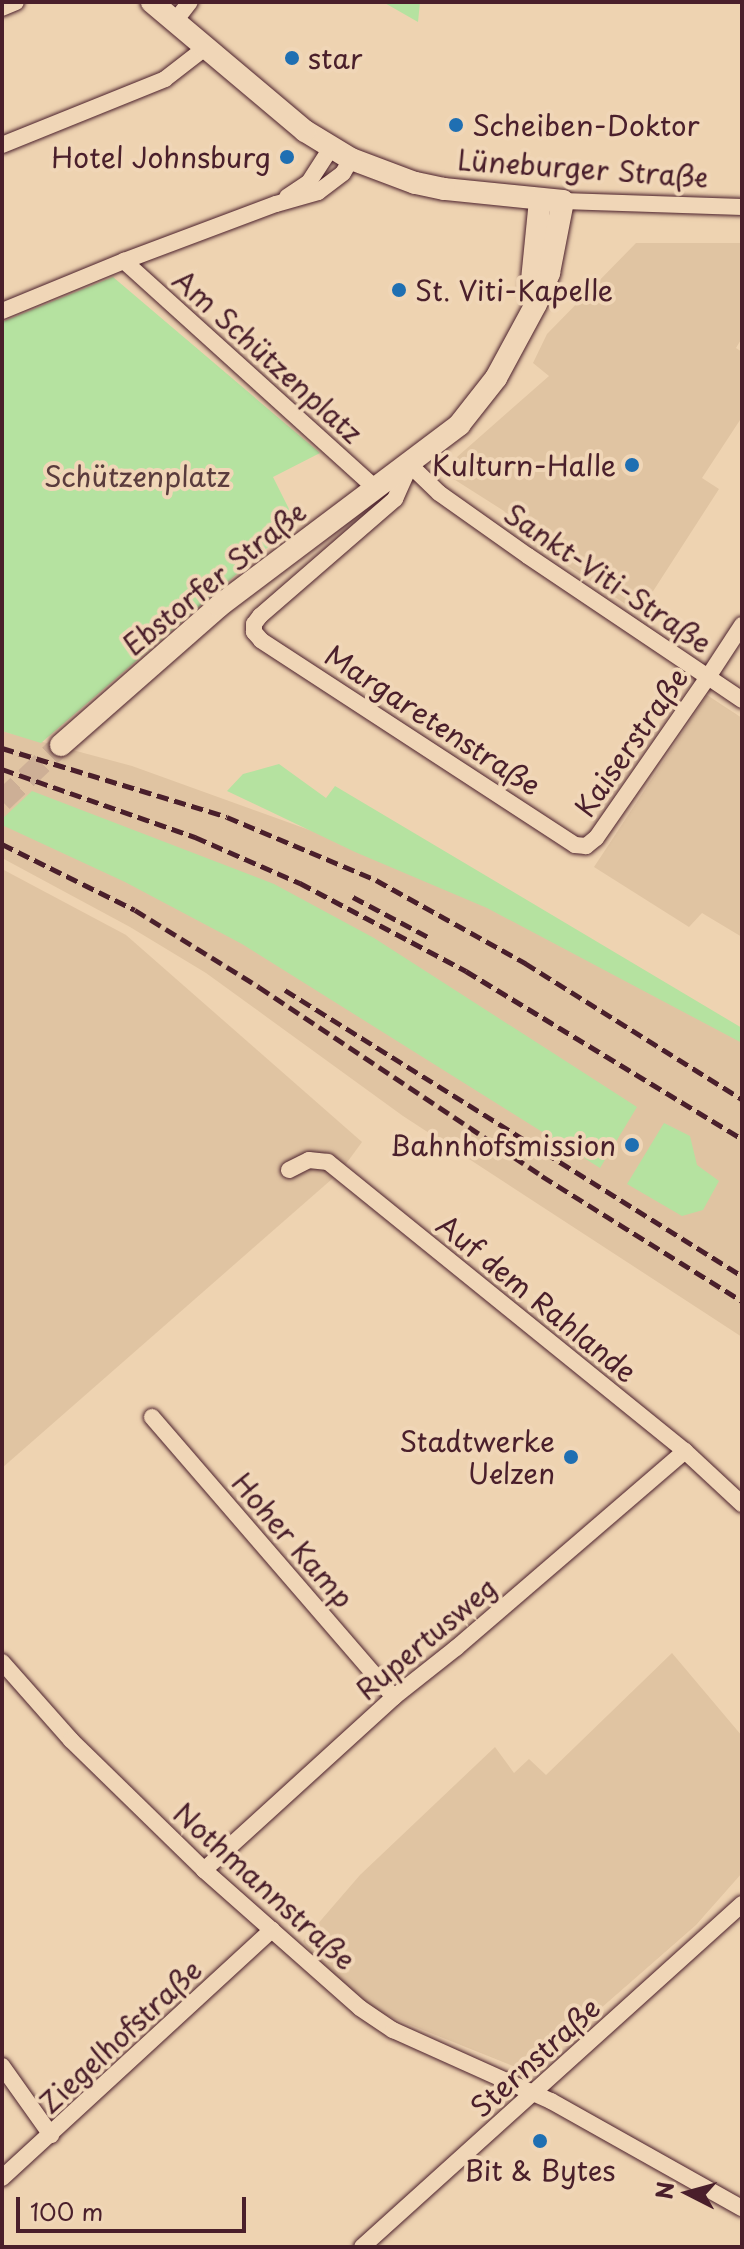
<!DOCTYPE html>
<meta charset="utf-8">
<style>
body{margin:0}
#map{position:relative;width:744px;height:2249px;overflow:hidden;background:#eed3b1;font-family:"Playpen Sans",sans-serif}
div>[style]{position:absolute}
.built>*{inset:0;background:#e0c4a2}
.green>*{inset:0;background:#b5e2a0}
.secondary-tunnel>*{height:22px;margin-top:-11px;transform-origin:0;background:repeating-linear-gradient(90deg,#cdaf96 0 22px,transparent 0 33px)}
.roads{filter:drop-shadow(0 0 2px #4a1f2b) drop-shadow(0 0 2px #4a1f2b)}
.minor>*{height:16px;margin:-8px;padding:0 8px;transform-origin:8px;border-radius:8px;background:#f0d6b7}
.secondary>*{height:22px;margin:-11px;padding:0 11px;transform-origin:11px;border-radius:11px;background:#f0d6b7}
.rail>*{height:5px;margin-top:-2.5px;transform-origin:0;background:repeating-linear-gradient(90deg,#4a1f2b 0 12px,transparent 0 18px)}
.dots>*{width:22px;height:22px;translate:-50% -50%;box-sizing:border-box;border:4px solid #f0d6b7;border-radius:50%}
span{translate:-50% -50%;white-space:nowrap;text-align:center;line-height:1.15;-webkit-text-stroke:8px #f0d6b7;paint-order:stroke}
.poi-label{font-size:28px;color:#4a1f2b}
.left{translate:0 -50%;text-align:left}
.right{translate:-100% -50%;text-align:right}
.street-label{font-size:28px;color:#4a1f2b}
.park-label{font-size:28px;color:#5a3c3d}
.frame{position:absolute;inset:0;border:4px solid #4a1f2b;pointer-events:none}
.north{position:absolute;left:648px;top:2153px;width:80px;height:80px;-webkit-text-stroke:6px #f0d6b7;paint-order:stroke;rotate:276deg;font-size:22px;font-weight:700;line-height:32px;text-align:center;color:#4a1f2b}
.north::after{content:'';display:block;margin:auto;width:28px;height:36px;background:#4a1f2b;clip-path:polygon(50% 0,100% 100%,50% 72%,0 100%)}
.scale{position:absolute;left:16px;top:2197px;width:230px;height:36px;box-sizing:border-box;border:4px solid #4a1f2b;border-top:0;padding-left:10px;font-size:24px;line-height:28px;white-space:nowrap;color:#4a1f2b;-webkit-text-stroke:6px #f0d6b7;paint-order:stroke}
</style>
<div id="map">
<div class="built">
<div style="clip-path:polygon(636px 243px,742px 243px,742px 338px,736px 348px,742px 352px,742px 417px,702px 478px,719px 489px,639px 613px,536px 545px,504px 511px,452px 478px,457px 457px,549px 376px,533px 363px,547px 334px)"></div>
<div style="clip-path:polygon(707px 695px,742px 718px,742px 937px,702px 913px,689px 927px,594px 867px)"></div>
<div style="clip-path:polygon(2px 731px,132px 766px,437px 876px,742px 1039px,742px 1337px,403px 1116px,206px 973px,130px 927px,2px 858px)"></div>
<div style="clip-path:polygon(2px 869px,126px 935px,362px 1142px,340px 1172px,2px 1468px)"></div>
<div style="clip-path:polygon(672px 1653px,742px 1736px,742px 1873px,696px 1925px,528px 2072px,378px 2012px,316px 1960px,303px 1941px,360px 1875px,495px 1747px,514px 1773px,529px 1759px,546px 1775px)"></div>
</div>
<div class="green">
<div style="clip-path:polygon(383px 2px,420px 2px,418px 22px)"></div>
<div style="clip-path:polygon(113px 277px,320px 453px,273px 477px,296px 523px,41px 743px,2px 731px,2px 322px)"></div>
<div style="clip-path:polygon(279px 764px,326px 798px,335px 786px,742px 1028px,742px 1043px,487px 908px,355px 852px,227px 791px,243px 774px)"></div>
<div style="clip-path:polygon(32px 791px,274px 884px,374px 938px,637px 1107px,600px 1168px,242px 944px,125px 882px,2px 825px,2px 819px)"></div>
<div style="clip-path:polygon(664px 1123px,690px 1136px,697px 1165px,719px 1181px,703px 1210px,682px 1216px,627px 1184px)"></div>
</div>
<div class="secondary-tunnel">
<div style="left:2px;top:801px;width:81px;rotate:-43.5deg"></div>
</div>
<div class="roads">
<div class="minor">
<div style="left:2px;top:8px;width:15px;rotate:-23deg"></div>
<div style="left:175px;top:21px;width:24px;rotate:-52deg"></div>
<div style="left:2px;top:145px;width:176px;rotate:-22deg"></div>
<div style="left:165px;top:79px;width:51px;rotate:-37.8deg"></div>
<div style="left:287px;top:197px;width:27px;rotate:-34deg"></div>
<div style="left:309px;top:182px;width:40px;rotate:-57.1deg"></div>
<div style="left:563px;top:201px;width:179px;rotate:1.9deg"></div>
<div style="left:124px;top:261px;width:341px;rotate:42.1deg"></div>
<div style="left:2px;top:311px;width:132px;rotate:-22.3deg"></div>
<div style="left:124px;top:261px;width:162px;rotate:-20.6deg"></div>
<div style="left:276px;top:204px;width:44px;rotate:-15.9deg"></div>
<div style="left:318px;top:192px;width:31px;rotate:-37deg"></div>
<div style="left:343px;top:173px;width:16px;rotate:-60deg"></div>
<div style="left:742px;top:625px;width:62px;rotate:123.2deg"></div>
<div style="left:708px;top:677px;width:196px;rotate:124.8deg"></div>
<div style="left:596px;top:838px;width:13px;rotate:141deg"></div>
<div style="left:586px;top:846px;width:11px;rotate:-175deg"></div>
<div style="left:575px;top:845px;width:375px;rotate:-146.9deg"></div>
<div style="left:261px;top:640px;width:11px;rotate:-131deg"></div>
<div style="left:254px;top:632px;width:8px;rotate:-90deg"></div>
<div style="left:254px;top:624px;width:10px;rotate:-53deg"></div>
<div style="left:260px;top:616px;width:179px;rotate:-40.9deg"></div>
<div style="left:395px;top:499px;width:37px;rotate:-66deg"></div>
<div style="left:410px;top:465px;width:40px;rotate:44deg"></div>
<div style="left:439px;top:493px;width:109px;rotate:35.3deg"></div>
<div style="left:528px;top:556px;width:217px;rotate:33.9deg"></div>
<div style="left:708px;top:677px;width:41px;rotate:34.1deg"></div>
<div style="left:289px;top:1170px;width:22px;rotate:-27deg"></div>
<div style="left:309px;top:1160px;width:19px;rotate:6deg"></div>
<div style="left:328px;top:1162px;width:459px;rotate:39deg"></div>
<div style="left:685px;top:1451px;width:78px;rotate:42.9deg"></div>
<div style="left:152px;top:1417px;width:370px;rotate:49.2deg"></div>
<div style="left:2px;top:1662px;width:104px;rotate:48.5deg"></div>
<div style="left:71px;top:1740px;width:186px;rotate:44.3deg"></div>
<div style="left:204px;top:1870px;width:208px;rotate:41.5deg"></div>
<div style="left:360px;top:2008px;width:40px;rotate:34deg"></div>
<div style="left:393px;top:2030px;width:173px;rotate:24.2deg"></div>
<div style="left:551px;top:2101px;width:219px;rotate:29.3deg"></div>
<div style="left:204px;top:1870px;width:257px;rotate:-42.3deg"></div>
<div style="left:394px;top:1697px;width:79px;rotate:-38.3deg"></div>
<div style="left:456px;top:1648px;width:302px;rotate:-40.7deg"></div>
<div style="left:2px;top:2066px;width:85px;rotate:54.6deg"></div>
<div style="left:2px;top:2178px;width:367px;rotate:-42.6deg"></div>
<div style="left:362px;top:2247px;width:512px;rotate:-42.07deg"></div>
</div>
<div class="secondary">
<div style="left:531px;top:290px;width:90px;rotate:-84.3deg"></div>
<div style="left:61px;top:745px;width:210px;rotate:-41.3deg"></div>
<div style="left:219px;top:606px;width:301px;rotate:-37deg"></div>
<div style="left:459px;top:425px;width:60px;rotate:-51.8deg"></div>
<div style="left:496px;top:378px;width:84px;rotate:-61.6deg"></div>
<div style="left:536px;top:304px;width:34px;rotate:-67deg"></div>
<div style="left:549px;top:273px;width:73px;rotate:-79deg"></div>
<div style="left:563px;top:201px;width:120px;rotate:-174.2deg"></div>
<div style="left:444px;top:189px;width:30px;rotate:-168deg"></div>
<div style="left:415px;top:183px;width:68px;rotate:-159.4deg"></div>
<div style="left:351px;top:159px;width:54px;rotate:-148.7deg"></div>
<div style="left:305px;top:131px;width:200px;rotate:-139.9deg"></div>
</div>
</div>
<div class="rail">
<div style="left:2px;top:748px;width:235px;rotate:17deg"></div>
<div style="left:227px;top:817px;width:162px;rotate:22.9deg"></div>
<div style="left:376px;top:880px;width:171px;rotate:29.1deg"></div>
<div style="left:525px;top:963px;width:256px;rotate:32.1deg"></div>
<div style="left:2px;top:769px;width:205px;rotate:19.4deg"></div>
<div style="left:195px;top:837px;width:115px;rotate:23.7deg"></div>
<div style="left:300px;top:883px;width:188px;rotate:27.9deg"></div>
<div style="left:466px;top:971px;width:323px;rotate:31.3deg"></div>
<div style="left:2px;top:844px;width:148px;rotate:26.4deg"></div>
<div style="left:135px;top:910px;width:146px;rotate:31.8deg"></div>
<div style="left:259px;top:987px;width:340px;rotate:33.7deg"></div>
<div style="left:542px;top:1176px;width:236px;rotate:32deg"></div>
<div style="left:353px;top:897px;width:87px;rotate:28deg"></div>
<div style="left:285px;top:990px;width:539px;rotate:32.04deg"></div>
</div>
<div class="dots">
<div style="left:292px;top:58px;background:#1f6fb2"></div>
<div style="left:456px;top:125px;background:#1f6fb2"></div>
<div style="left:287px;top:157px;background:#1f6fb2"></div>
<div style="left:399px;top:290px;background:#1f6fb2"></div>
<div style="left:632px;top:465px;background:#1f6fb2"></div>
<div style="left:632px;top:1145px;background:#1f6fb2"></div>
<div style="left:571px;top:1457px;background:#1f6fb2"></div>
<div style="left:540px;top:2141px;background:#1f6fb2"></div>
</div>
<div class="poi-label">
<span class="left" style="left:308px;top:58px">star</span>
<span class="left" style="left:472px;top:125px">Scheiben-Doktor</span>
<span class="right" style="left:271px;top:157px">Hotel Johnsburg</span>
<span class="left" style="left:415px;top:290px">St. Viti-Kapelle</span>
<span class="right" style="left:616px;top:465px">Kulturn-Halle</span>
<span class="right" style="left:616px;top:1145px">Bahnhofsmission</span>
<span class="right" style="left:555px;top:1457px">Stadtwerke<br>Uelzen</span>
<span style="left:540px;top:2170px">Bit &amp; Bytes</span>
</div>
<div class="street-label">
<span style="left:583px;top:168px;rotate:4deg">Lüneburger Straße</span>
<span style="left:268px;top:356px;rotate:42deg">Am Schützenplatz</span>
<span style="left:214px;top:578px;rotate:-39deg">Ebstorfer Straße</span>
<span style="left:608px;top:578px;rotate:34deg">Sankt-Viti-Straße</span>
<span style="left:433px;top:720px;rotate:33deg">Margaretenstraße</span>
<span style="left:631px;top:742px;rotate:-55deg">Kaiserstraße</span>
<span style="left:537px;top:1298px;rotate:39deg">Auf dem Rahlande</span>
<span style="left:293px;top:1540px;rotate:49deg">Hoher Kamp</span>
<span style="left:426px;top:1638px;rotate:-40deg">Rupertusweg</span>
<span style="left:265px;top:1886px;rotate:42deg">Nothmannstraße</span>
<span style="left:120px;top:2036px;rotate:-43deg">Ziegelhofstraße</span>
<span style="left:535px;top:2057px;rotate:-42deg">Sternstraße</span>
</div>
<div class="park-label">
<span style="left:137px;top:476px">Schützenplatz</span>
</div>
<div class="frame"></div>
<div class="north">N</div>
<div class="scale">100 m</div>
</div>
